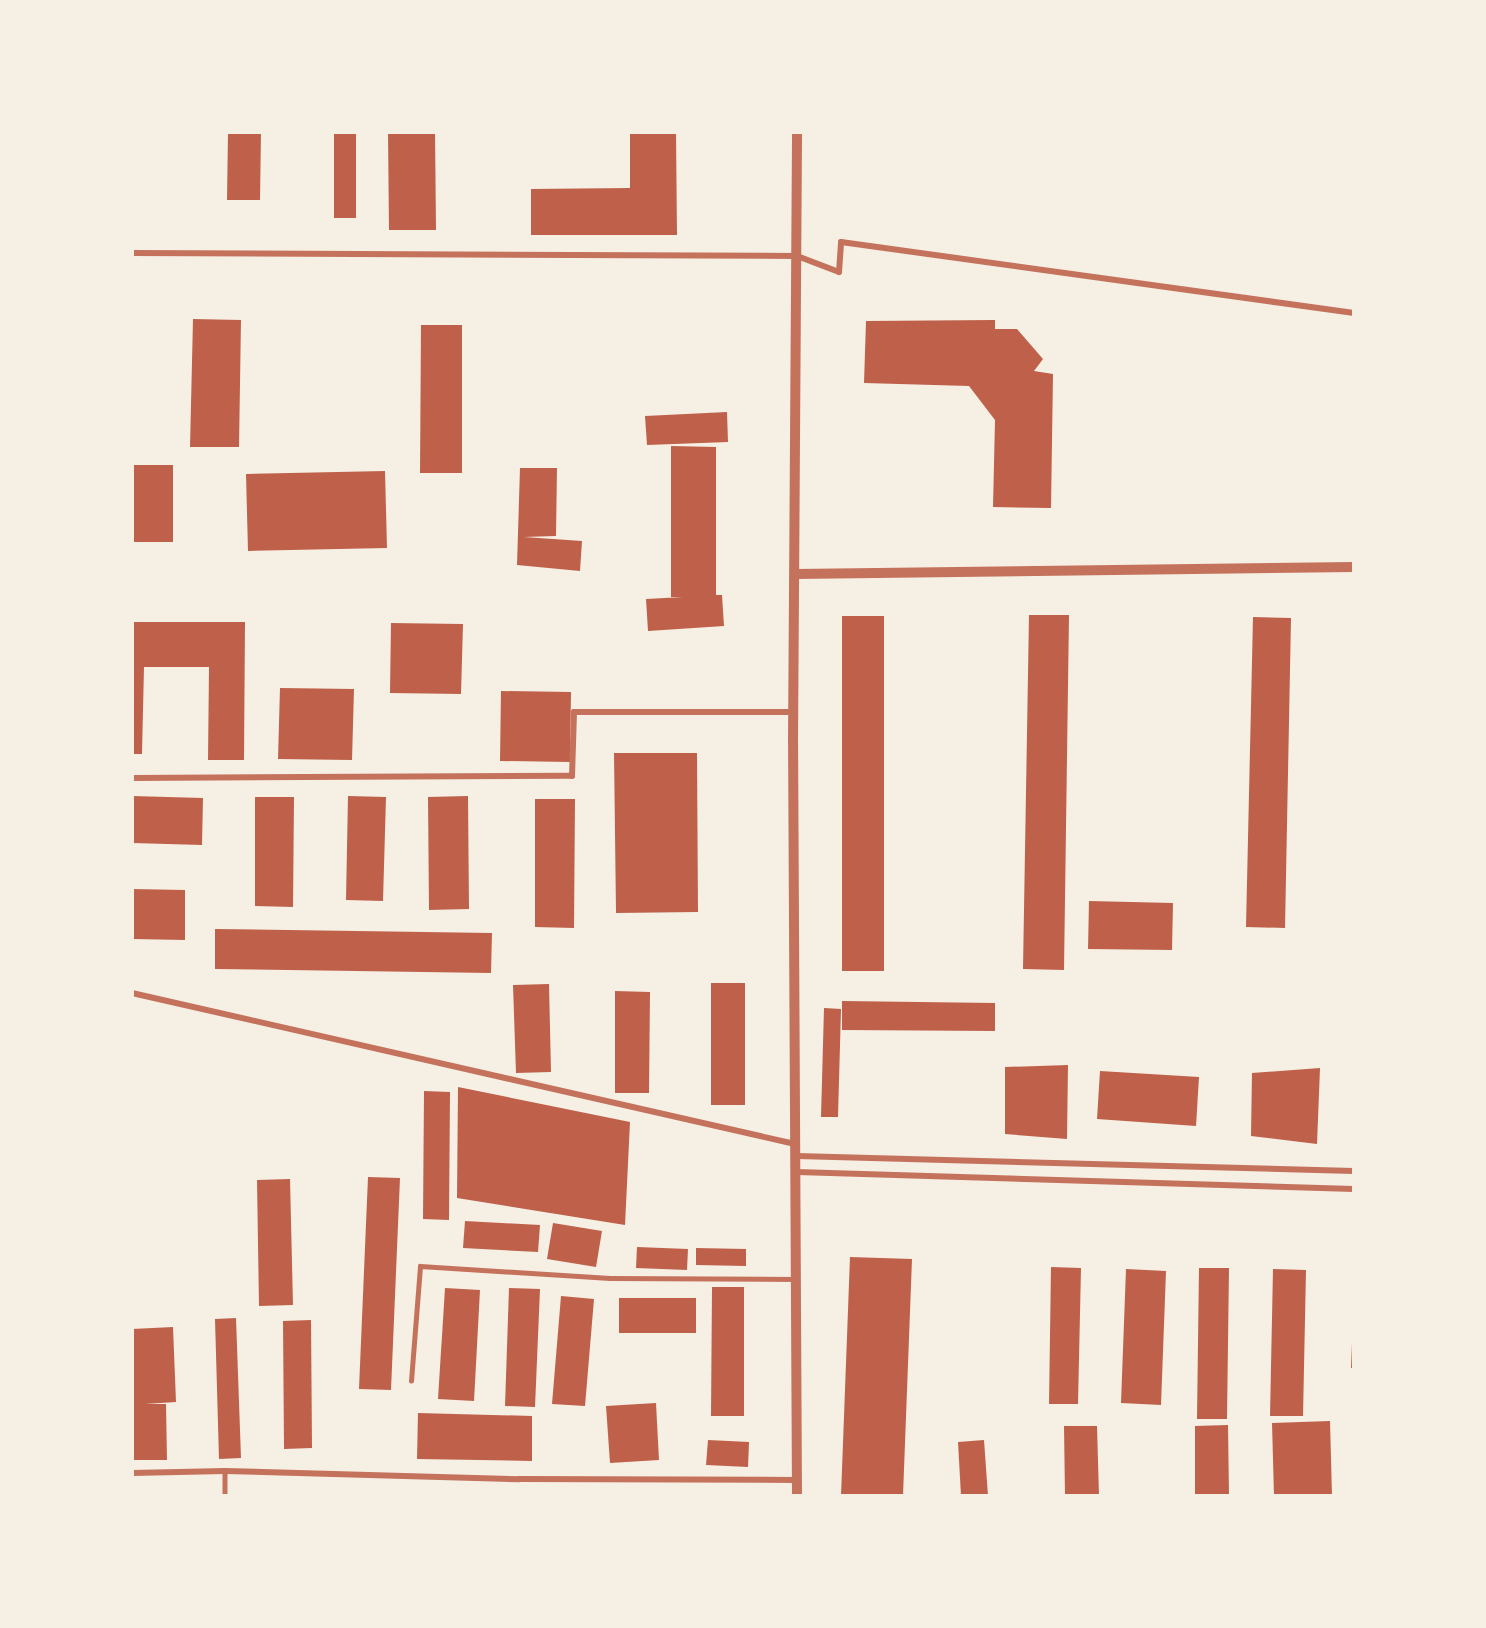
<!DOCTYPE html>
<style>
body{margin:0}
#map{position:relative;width:1486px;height:1628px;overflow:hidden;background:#f6efe4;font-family:Mulish,sans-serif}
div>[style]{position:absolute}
.building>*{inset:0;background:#bf614a}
.service>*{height:4.5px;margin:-2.25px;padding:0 2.25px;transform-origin:2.25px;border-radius:2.25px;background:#c5725c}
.minor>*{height:6px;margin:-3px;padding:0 3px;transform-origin:3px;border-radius:3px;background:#c5725c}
.tertiary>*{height:10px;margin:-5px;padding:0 5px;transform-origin:5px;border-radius:5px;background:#c5725c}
span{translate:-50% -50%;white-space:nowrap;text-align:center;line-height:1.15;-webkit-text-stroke:4.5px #f6efe4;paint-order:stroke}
.frame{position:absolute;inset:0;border:134px solid #f6efe4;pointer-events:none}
</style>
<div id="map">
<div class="building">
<div style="clip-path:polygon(228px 132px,261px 132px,260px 200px,227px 200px)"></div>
<div style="clip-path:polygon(334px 132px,356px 132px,356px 218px,334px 218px)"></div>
<div style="clip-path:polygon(388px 132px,435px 132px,436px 230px,389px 230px)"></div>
<div style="clip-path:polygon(630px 132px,676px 132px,677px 235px,531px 235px,531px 189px,630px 188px)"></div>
<div style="clip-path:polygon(193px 319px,241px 320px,239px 447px,190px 447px)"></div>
<div style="clip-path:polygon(995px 320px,995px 329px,1017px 329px,1043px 359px,1034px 371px,1053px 374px,1051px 508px,993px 507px,995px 420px,969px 386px,864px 383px,866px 321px)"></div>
<div style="clip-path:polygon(421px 325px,462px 325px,462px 473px,420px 473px)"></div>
<div style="clip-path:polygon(727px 412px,728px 442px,647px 445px,645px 416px)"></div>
<div style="clip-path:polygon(671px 446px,716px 447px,716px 595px,722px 595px,724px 626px,648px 631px,646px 599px,683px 597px,671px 597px)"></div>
<div style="clip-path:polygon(132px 465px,173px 465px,173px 542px,132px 542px)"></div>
<div style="clip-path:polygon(520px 468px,557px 468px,556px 536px,524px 537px,582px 541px,580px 571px,517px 565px)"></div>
<div style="clip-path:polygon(385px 471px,387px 548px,248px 551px,246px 474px)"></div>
<div style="clip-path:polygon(1029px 615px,1069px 615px,1064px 970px,1023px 969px)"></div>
<div style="clip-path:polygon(842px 616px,884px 616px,884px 971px,842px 971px)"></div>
<div style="clip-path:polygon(1253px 617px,1291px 618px,1285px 928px,1246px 927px)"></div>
<div style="clip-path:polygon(132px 622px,245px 622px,244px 760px,208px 760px,209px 667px,144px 667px,142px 754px,132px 754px)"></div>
<div style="clip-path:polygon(391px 623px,463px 624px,461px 694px,390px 693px)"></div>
<div style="clip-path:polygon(280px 688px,354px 689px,352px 760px,278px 759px)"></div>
<div style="clip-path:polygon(501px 691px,571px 692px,570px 762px,500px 761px)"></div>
<div style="clip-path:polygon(614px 753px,697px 753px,698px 912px,616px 913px)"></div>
<div style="clip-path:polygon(132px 796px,203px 798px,202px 845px,132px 843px)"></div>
<div style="clip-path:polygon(348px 796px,386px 797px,383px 901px,346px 900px)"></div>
<div style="clip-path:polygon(468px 796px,469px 909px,429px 910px,428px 797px)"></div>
<div style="clip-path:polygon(255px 797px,294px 797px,293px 907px,255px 906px)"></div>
<div style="clip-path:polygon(535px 799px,575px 799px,574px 928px,535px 927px)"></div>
<div style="clip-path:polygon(132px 889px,185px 890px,185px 940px,132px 939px)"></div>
<div style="clip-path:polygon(1089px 901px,1173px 903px,1172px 950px,1088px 949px)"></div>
<div style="clip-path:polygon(215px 929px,492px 933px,491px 973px,215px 969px)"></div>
<div style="clip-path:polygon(711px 983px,745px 983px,745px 1105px,711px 1105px)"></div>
<div style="clip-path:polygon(549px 984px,551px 1072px,516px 1073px,513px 985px)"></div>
<div style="clip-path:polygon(615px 991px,650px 992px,649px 1093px,615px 1093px)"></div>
<div style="clip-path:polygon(842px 1001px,995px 1003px,995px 1031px,842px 1030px)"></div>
<div style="clip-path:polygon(824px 1008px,841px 1009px,838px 1117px,821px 1117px)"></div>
<div style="clip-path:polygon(1068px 1065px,1067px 1139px,1005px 1134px,1005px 1067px)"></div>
<div style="clip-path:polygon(1320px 1068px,1317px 1144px,1251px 1136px,1252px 1073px)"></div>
<div style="clip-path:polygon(1100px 1071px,1199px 1077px,1196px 1126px,1097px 1119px)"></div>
<div style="clip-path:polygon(458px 1087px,630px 1122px,625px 1225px,457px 1198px)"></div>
<div style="clip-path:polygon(424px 1091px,450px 1092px,449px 1220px,423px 1219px)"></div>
<div style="clip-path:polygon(368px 1177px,400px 1178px,391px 1390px,359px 1389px)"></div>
<div style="clip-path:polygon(290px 1179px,293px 1305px,259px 1306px,257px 1180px)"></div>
<div style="clip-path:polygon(465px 1221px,540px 1225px,538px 1252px,463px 1248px)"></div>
<div style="clip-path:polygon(553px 1223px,602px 1231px,596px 1267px,547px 1259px)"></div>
<div style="clip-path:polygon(637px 1247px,688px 1249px,687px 1270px,636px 1268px)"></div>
<div style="clip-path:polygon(696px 1248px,746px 1249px,746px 1266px,696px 1265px)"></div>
<div style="clip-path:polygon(850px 1257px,912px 1259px,903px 1496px,841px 1496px)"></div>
<div style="clip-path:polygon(1051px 1267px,1081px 1268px,1078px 1404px,1049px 1404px)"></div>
<div style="clip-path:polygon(1199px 1268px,1229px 1268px,1227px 1419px,1197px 1419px)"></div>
<div style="clip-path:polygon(1126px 1269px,1166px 1271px,1161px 1405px,1121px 1403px)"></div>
<div style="clip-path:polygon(1273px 1269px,1306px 1270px,1303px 1416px,1270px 1416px)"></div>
<div style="clip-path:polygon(712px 1287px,744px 1287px,744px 1416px,711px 1416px)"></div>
<div style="clip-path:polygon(445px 1288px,480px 1290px,474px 1401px,438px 1399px)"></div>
<div style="clip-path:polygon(509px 1288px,540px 1289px,535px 1407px,505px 1406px)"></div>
<div style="clip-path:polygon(561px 1296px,594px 1299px,585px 1406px,552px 1404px)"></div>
<div style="clip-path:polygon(619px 1298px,696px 1298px,696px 1333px,619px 1333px)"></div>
<div style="clip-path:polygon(236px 1318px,241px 1458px,219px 1459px,215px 1319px)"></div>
<div style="clip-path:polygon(311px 1320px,312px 1448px,284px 1449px,283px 1321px)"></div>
<div style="clip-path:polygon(173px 1327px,176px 1402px,145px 1404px,166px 1404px,167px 1460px,132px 1460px,132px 1329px)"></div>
<div style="clip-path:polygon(1352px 1343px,1354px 1343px,1354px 1368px,1351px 1368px)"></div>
<div style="clip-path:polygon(656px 1403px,659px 1460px,610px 1463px,606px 1406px)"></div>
<div style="clip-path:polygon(418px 1413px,532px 1416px,532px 1461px,417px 1459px)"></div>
<div style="clip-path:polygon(1330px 1421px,1332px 1496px,1274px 1496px,1272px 1423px)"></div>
<div style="clip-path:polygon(1228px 1425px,1229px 1496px,1195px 1496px,1195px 1426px)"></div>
<div style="clip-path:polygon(1064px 1426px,1097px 1426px,1099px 1496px,1065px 1496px)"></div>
<div style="clip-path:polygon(708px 1440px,749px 1442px,748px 1467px,706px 1465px)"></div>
<div style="clip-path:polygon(984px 1440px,988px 1496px,961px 1496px,958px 1442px)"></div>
</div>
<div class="service">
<div style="left:411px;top:1381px;width:115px;rotate:-85.5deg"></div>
<div style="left:420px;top:1266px;width:190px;rotate:3.6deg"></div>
<div style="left:610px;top:1278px;width:184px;rotate:0.3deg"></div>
<div style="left:225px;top:1471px;width:25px;rotate:90deg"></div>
</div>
<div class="minor">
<div style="left:132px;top:253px;width:665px;rotate:0.26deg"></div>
<div style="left:797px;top:256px;width:45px;rotate:20.9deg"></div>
<div style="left:839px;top:272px;width:30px;rotate:-86deg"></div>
<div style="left:841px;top:242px;width:518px;rotate:7.88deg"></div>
<div style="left:132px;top:778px;width:440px;rotate:-0.3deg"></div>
<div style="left:572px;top:776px;width:64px;rotate:-88.2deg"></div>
<div style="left:574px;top:712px;width:219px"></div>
<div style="left:132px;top:993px;width:680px;rotate:12.83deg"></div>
<div style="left:797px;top:1156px;width:557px;rotate:1.54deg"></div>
<div style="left:797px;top:1172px;width:557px;rotate:1.75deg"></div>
<div style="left:132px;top:1473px;width:93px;rotate:-1.2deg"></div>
<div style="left:225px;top:1471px;width:294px;rotate:1.6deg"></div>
<div style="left:519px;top:1479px;width:278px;rotate:0.2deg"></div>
</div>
<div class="tertiary">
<div style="left:795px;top:574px;width:559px;rotate:-0.72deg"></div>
<div style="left:797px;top:1496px;width:754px;rotate:-90.3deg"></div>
<div style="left:793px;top:742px;width:610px;rotate:-89.62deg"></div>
</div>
<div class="frame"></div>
</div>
